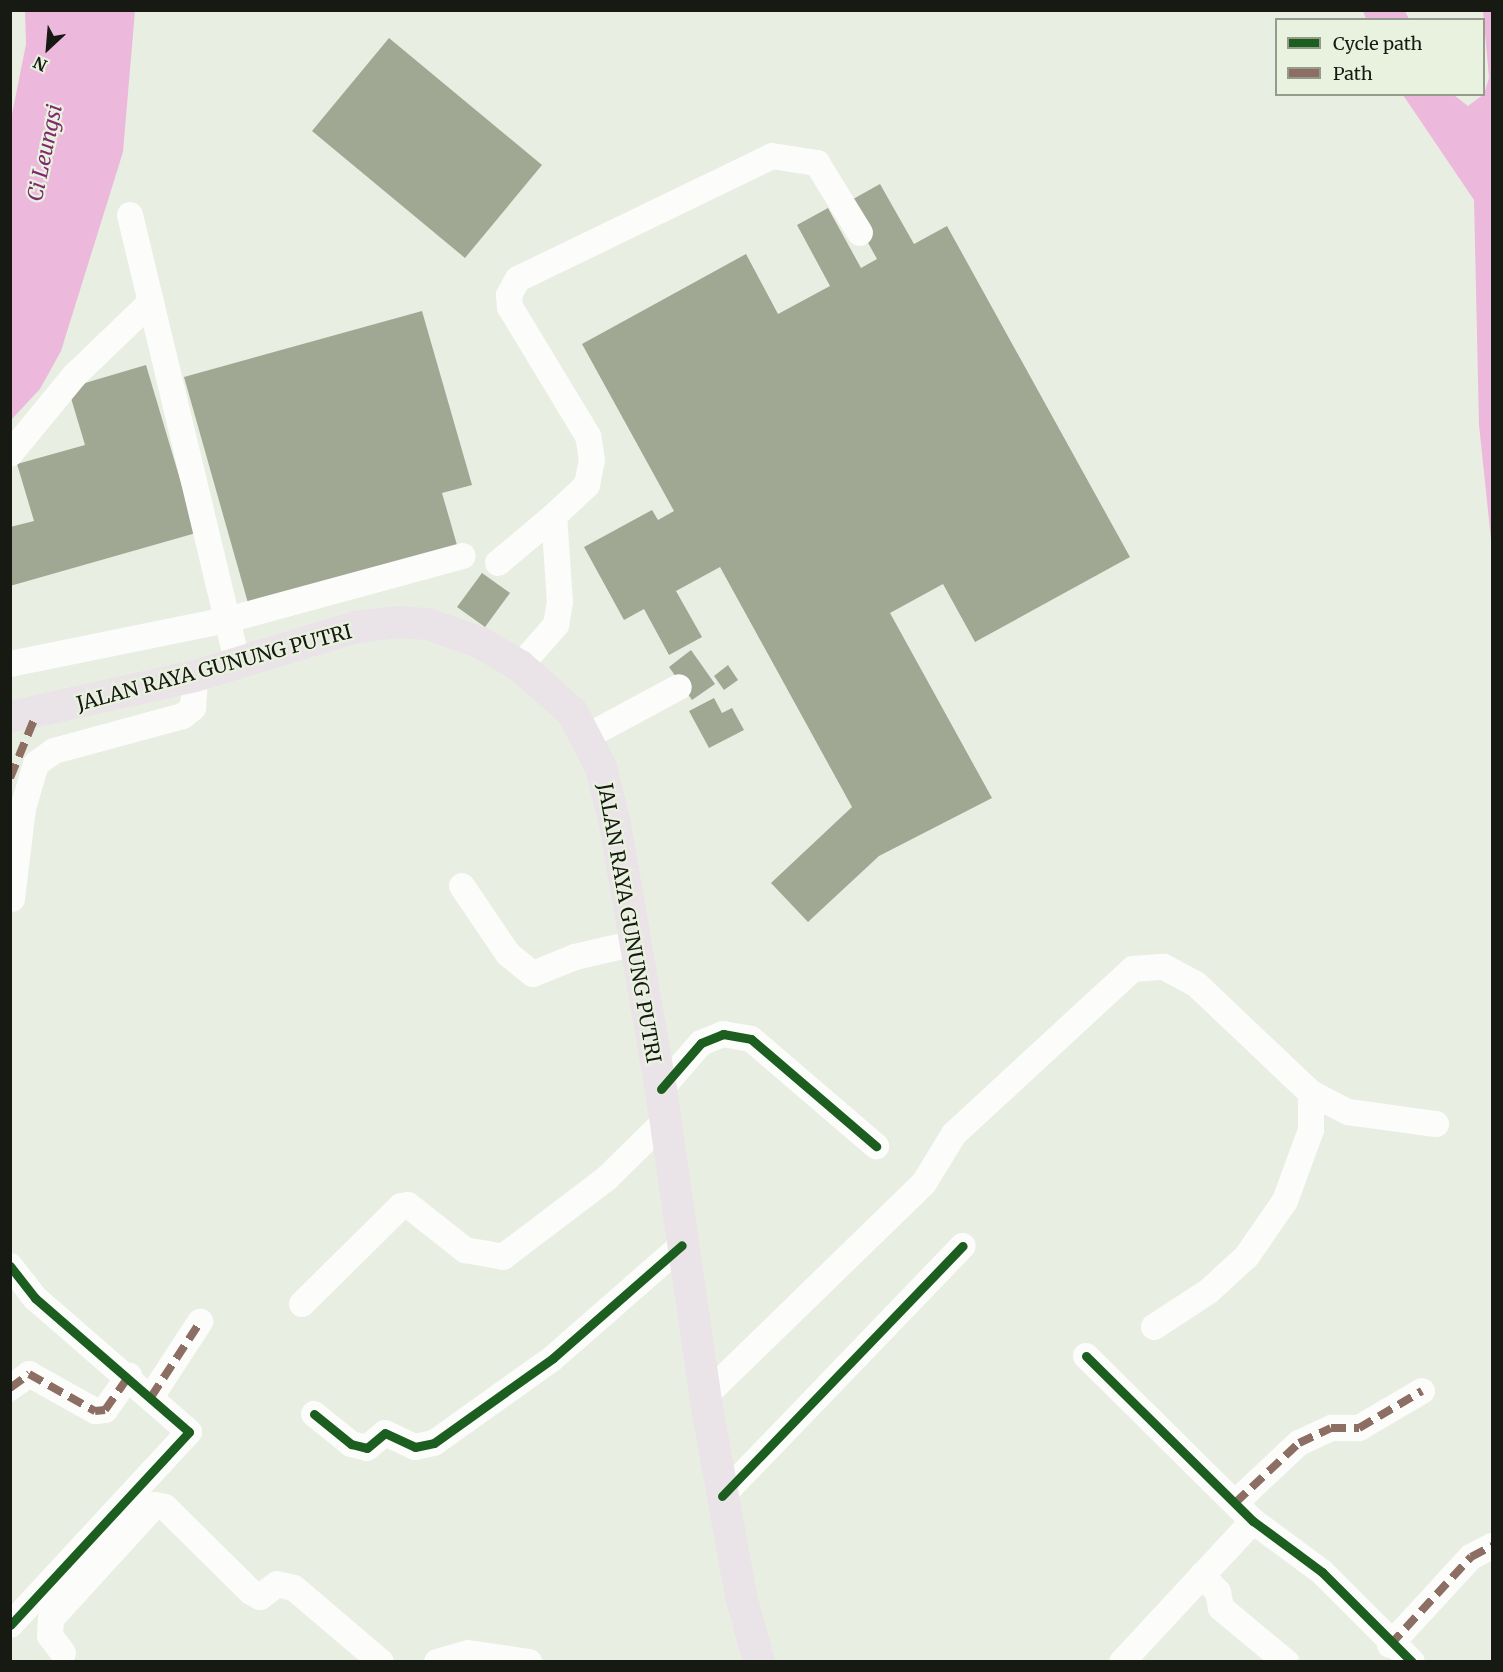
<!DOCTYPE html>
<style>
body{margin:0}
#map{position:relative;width:1503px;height:1672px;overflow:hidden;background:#e9eee3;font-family:Merriweather,serif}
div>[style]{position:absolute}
.water>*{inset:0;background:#ecb9dd}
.building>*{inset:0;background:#a0a893}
.minor>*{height:26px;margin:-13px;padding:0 13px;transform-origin:13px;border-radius:13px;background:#fcfcfb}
.major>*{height:32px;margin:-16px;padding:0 16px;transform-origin:16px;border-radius:16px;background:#eae3e7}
.quiet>*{height:8px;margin-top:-4px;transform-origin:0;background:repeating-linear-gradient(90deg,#8d6e63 0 15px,transparent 0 23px)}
.cycleway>*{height:9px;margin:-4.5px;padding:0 4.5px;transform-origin:4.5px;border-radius:4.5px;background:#1b5e20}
span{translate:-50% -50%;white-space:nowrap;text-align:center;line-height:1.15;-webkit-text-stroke:4.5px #e9f2df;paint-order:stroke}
.street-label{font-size:20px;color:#171a13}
.water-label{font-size:21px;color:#802970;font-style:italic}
.frame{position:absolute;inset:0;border:12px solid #171a13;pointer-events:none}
.legend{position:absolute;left:1275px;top:18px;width:210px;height:78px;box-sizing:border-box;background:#e9f2df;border:2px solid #959c8d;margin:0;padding:8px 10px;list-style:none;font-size:18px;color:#171a13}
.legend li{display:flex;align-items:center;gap:12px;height:30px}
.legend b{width:30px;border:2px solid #959c8d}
.north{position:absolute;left:18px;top:18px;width:60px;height:60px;-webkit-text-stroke:4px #e9f2df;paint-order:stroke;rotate:206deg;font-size:16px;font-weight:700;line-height:24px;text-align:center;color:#171a13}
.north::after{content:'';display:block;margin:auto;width:21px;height:27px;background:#171a13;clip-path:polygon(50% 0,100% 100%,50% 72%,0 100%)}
</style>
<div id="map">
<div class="water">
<div style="clip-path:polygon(25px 11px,135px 11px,123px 152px,61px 351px,40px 389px,11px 420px,10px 124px,26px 44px)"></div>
<div style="clip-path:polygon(1363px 11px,1405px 11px,1409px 19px,1366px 19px)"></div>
<div style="clip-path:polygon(1483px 11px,1492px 11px,1492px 549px,1479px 425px,1474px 200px,1403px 95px,1454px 95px,1468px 106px,1484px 94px,1489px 78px)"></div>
</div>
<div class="building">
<div style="clip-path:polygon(389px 38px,542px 165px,465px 258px,312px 131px)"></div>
<div style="clip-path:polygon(880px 184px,914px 244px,947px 226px,1130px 557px,975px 642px,943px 584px,890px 613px,992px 798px,879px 856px,808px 922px,771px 883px,852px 807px,720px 567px,676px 591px,702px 637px,669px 655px,644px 609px,624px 620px,584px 547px,652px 510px,658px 520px,674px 511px,582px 344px,746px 254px,778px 314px,830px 286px,797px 225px,828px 208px,861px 268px,877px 259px,846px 203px)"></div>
<div style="clip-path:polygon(422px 311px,472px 485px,442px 493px,457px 545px,248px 603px,184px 377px)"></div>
<div style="clip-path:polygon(146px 365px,196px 533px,10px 586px,10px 527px,34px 521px,17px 464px,85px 445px,68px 388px)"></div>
<div style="clip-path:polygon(482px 573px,510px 593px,485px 627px,457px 607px)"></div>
<div style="clip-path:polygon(691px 650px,715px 684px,692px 700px,669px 667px)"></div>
<div style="clip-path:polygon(728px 665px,738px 680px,724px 690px,714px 676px)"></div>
<div style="clip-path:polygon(714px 698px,722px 713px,732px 708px,744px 730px,709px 748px,689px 711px)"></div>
</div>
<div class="minor">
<div style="left:130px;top:215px;width:460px;rotate:76.5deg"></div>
<div style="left:10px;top:454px;width:101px;rotate:-50.6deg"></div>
<div style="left:74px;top:376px;width:107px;rotate:-43.9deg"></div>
<div style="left:498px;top:563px;width:73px;rotate:-40deg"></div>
<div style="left:10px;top:664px;width:226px;rotate:-11.5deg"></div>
<div style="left:231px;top:619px;width:240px;rotate:-15.2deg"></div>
<div style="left:520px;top:666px;width:55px;rotate:-48.7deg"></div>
<div style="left:556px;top:625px;width:22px;rotate:-80deg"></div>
<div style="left:560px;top:603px;width:87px;rotate:-93.9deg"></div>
<div style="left:554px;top:516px;width:45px;rotate:-43.2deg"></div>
<div style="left:587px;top:485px;width:25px;rotate:-79deg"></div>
<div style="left:592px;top:460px;width:24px;rotate:-99deg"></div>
<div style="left:588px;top:436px;width:151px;rotate:-121.2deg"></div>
<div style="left:510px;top:307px;width:12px;rotate:-95deg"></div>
<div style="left:509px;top:295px;width:18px;rotate:-61deg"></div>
<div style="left:518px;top:279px;width:282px;rotate:-25.8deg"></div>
<div style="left:772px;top:156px;width:46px;rotate:8.8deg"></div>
<div style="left:817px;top:163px;width:82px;rotate:58.4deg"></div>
<div style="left:588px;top:736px;width:103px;rotate:-28.3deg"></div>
<div style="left:462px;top:886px;width:82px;rotate:55.9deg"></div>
<div style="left:508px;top:954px;width:32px;rotate:39deg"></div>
<div style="left:533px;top:974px;width:45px;rotate:-22deg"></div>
<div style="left:575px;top:957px;width:63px;rotate:-12.9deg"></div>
<div style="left:12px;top:899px;width:92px;rotate:-83.1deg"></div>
<div style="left:23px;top:808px;width:46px;rotate:-73.5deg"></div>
<div style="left:36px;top:764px;width:22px;rotate:-36deg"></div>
<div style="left:54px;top:751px;width:134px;rotate:-15.2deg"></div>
<div style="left:183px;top:716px;width:13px;rotate:-39deg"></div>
<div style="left:193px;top:708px;width:32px;rotate:-86deg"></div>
<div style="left:661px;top:1089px;width:61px;rotate:-49deg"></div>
<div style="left:701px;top:1043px;width:24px;rotate:-22deg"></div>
<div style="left:723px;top:1034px;width:28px;rotate:10deg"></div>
<div style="left:751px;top:1039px;width:165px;rotate:40.6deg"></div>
<div style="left:10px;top:1266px;width:41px;rotate:52deg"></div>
<div style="left:35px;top:1298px;width:204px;rotate:41deg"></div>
<div style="left:189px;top:1432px;width:263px;rotate:132.8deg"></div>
<div style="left:302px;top:1304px;width:139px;rotate:-44.7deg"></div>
<div style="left:401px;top:1206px;width:7px;rotate:-8deg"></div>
<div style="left:408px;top:1205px;width:73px;rotate:38.3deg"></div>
<div style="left:465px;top:1250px;width:39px;rotate:10deg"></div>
<div style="left:503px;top:1257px;width:131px;rotate:-37.2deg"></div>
<div style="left:607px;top:1178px;width:81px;rotate:-44.5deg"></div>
<div style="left:1154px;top:1327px;width:66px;rotate:-33.2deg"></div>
<div style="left:1209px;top:1291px;width:52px;rotate:-42.6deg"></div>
<div style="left:1247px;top:1256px;width:67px;rotate:-55.4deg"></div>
<div style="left:1285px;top:1201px;width:76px;rotate:-69.9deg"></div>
<div style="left:1311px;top:1130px;width:37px;rotate:-90deg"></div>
<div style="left:1086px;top:1356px;width:235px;rotate:44.7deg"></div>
<div style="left:1253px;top:1521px;width:86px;rotate:36.5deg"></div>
<div style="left:1322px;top:1572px;width:127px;rotate:45deg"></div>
<div style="left:10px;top:1388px;width:24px;rotate:-36deg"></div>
<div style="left:29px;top:1374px;width:76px;rotate:29.3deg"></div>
<div style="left:95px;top:1411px;width:10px;rotate:-6deg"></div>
<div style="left:105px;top:1410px;width:42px;rotate:-54.8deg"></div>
<div style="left:705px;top:1396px;width:305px;rotate:-44.2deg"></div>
<div style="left:924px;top:1183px;width:57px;rotate:-58.5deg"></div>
<div style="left:954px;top:1134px;width:243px;rotate:-42.7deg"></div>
<div style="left:1133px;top:969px;width:31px;rotate:-4deg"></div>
<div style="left:1164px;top:967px;width:36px;rotate:28deg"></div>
<div style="left:1196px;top:984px;width:158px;rotate:43.5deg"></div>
<div style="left:1311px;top:1093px;width:42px;rotate:27.2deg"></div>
<div style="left:1348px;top:1112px;width:89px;rotate:7.8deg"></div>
<div style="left:151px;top:1397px;width:90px;rotate:-56.8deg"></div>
<div style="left:314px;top:1414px;width:48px;rotate:39deg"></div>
<div style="left:351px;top:1444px;width:16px;rotate:14deg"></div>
<div style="left:367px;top:1448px;width:23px;rotate:-40deg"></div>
<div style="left:385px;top:1433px;width:33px;rotate:25deg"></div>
<div style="left:415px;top:1447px;width:19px;rotate:-12deg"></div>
<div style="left:434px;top:1443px;width:146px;rotate:-35.5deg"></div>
<div style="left:553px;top:1358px;width:171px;rotate:-41.2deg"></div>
<div style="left:722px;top:1496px;width:347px;rotate:-46.1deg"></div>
<div style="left:1235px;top:1503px;width:88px;rotate:-43.2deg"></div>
<div style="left:1299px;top:1443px;width:35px;rotate:-25deg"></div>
<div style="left:1331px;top:1428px;width:28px"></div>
<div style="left:1359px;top:1428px;width:73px;rotate:-30.4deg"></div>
<div style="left:1202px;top:1575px;width:23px;rotate:47deg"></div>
<div style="left:1218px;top:1592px;width:16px;rotate:79deg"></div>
<div style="left:1221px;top:1608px;width:85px;rotate:39.7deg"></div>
<div style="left:1390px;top:1645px;width:120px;rotate:-47.4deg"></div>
<div style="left:1471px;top:1557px;width:24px;rotate:-28deg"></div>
<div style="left:63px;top:1653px;width:21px;rotate:-127deg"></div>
<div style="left:50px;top:1636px;width:17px;rotate:-87deg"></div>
<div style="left:51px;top:1619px;width:154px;rotate:-47.6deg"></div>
<div style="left:155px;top:1505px;width:10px;rotate:11deg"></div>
<div style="left:165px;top:1507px;width:121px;rotate:44.7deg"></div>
<div style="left:251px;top:1592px;width:10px;rotate:29deg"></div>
<div style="left:260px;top:1597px;width:21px;rotate:-37deg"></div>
<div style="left:277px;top:1584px;width:17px;rotate:13deg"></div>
<div style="left:294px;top:1588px;width:114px;rotate:40.4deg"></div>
<div style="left:437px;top:1662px;width:32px;rotate:-16deg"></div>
<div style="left:468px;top:1653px;width:62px;rotate:8.4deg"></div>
<div style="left:1122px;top:1662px;width:192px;rotate:-47.1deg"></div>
</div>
<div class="major">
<div style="left:10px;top:717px;width:189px;rotate:-12.5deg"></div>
<div style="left:195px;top:676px;width:168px;rotate:-16.9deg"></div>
<div style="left:356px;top:627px;width:42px;rotate:-6.8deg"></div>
<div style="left:398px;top:622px;width:30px;rotate:4deg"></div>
<div style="left:428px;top:624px;width:56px;rotate:19.7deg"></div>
<div style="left:481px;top:643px;width:45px;rotate:30.5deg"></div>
<div style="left:520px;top:666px;width:69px;rotate:41.5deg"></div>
<div style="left:572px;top:712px;width:62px;rotate:62.2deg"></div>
<div style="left:601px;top:767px;width:59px;rotate:76.2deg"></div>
<div style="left:615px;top:824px;width:269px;rotate:80.2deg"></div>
<div style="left:661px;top:1089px;width:310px;rotate:81.8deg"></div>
<div style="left:705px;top:1396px;width:203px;rotate:79.8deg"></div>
<div style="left:741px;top:1596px;width:68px;rotate:74.7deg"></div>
</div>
<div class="quiet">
<div style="left:10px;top:778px;width:68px;rotate:-67.6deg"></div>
<div style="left:10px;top:1388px;width:24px;rotate:-36deg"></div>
<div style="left:29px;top:1374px;width:76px;rotate:29.3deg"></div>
<div style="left:95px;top:1411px;width:10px;rotate:-6deg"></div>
<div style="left:105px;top:1410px;width:42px;rotate:-54.8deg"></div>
<div style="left:151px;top:1397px;width:90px;rotate:-56.8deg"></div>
<div style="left:1235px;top:1503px;width:88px;rotate:-43.2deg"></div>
<div style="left:1299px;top:1443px;width:35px;rotate:-25deg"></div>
<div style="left:1331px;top:1428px;width:28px"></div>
<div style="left:1359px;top:1428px;width:73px;rotate:-30.4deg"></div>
<div style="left:1390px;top:1645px;width:120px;rotate:-47.4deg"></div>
<div style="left:1471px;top:1557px;width:24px;rotate:-28deg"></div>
</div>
<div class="cycleway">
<div style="left:661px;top:1089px;width:61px;rotate:-49deg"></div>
<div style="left:701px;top:1043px;width:24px;rotate:-22deg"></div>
<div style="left:723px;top:1034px;width:28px;rotate:10deg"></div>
<div style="left:751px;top:1039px;width:165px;rotate:40.6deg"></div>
<div style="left:10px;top:1266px;width:41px;rotate:52deg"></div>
<div style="left:35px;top:1298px;width:204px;rotate:41deg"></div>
<div style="left:189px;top:1432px;width:263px;rotate:132.8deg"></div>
<div style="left:1086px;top:1356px;width:235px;rotate:44.7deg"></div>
<div style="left:1253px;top:1521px;width:86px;rotate:36.5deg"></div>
<div style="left:1322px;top:1572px;width:127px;rotate:45deg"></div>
<div style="left:314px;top:1414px;width:48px;rotate:39deg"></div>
<div style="left:351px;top:1444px;width:16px;rotate:14deg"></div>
<div style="left:367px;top:1448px;width:23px;rotate:-40deg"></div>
<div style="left:385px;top:1433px;width:33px;rotate:25deg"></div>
<div style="left:415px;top:1447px;width:19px;rotate:-12deg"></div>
<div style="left:434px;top:1443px;width:146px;rotate:-35.5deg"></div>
<div style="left:553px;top:1358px;width:171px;rotate:-41.2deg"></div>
<div style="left:722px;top:1496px;width:347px;rotate:-46.1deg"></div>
</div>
<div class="street-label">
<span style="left:214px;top:667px;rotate:-15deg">JALAN RAYA GUNUNG PUTRI</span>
<span style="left:630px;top:923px;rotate:80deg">JALAN RAYA GUNUNG PUTRI</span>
</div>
<div class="water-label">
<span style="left:45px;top:153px;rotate:-78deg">Ci Leungsi</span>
</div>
<div class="frame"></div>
<ul class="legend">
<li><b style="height:8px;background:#1b5e20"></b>Cycle path</li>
<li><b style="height:8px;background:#8d6e63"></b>Path</li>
</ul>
<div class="north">N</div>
</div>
